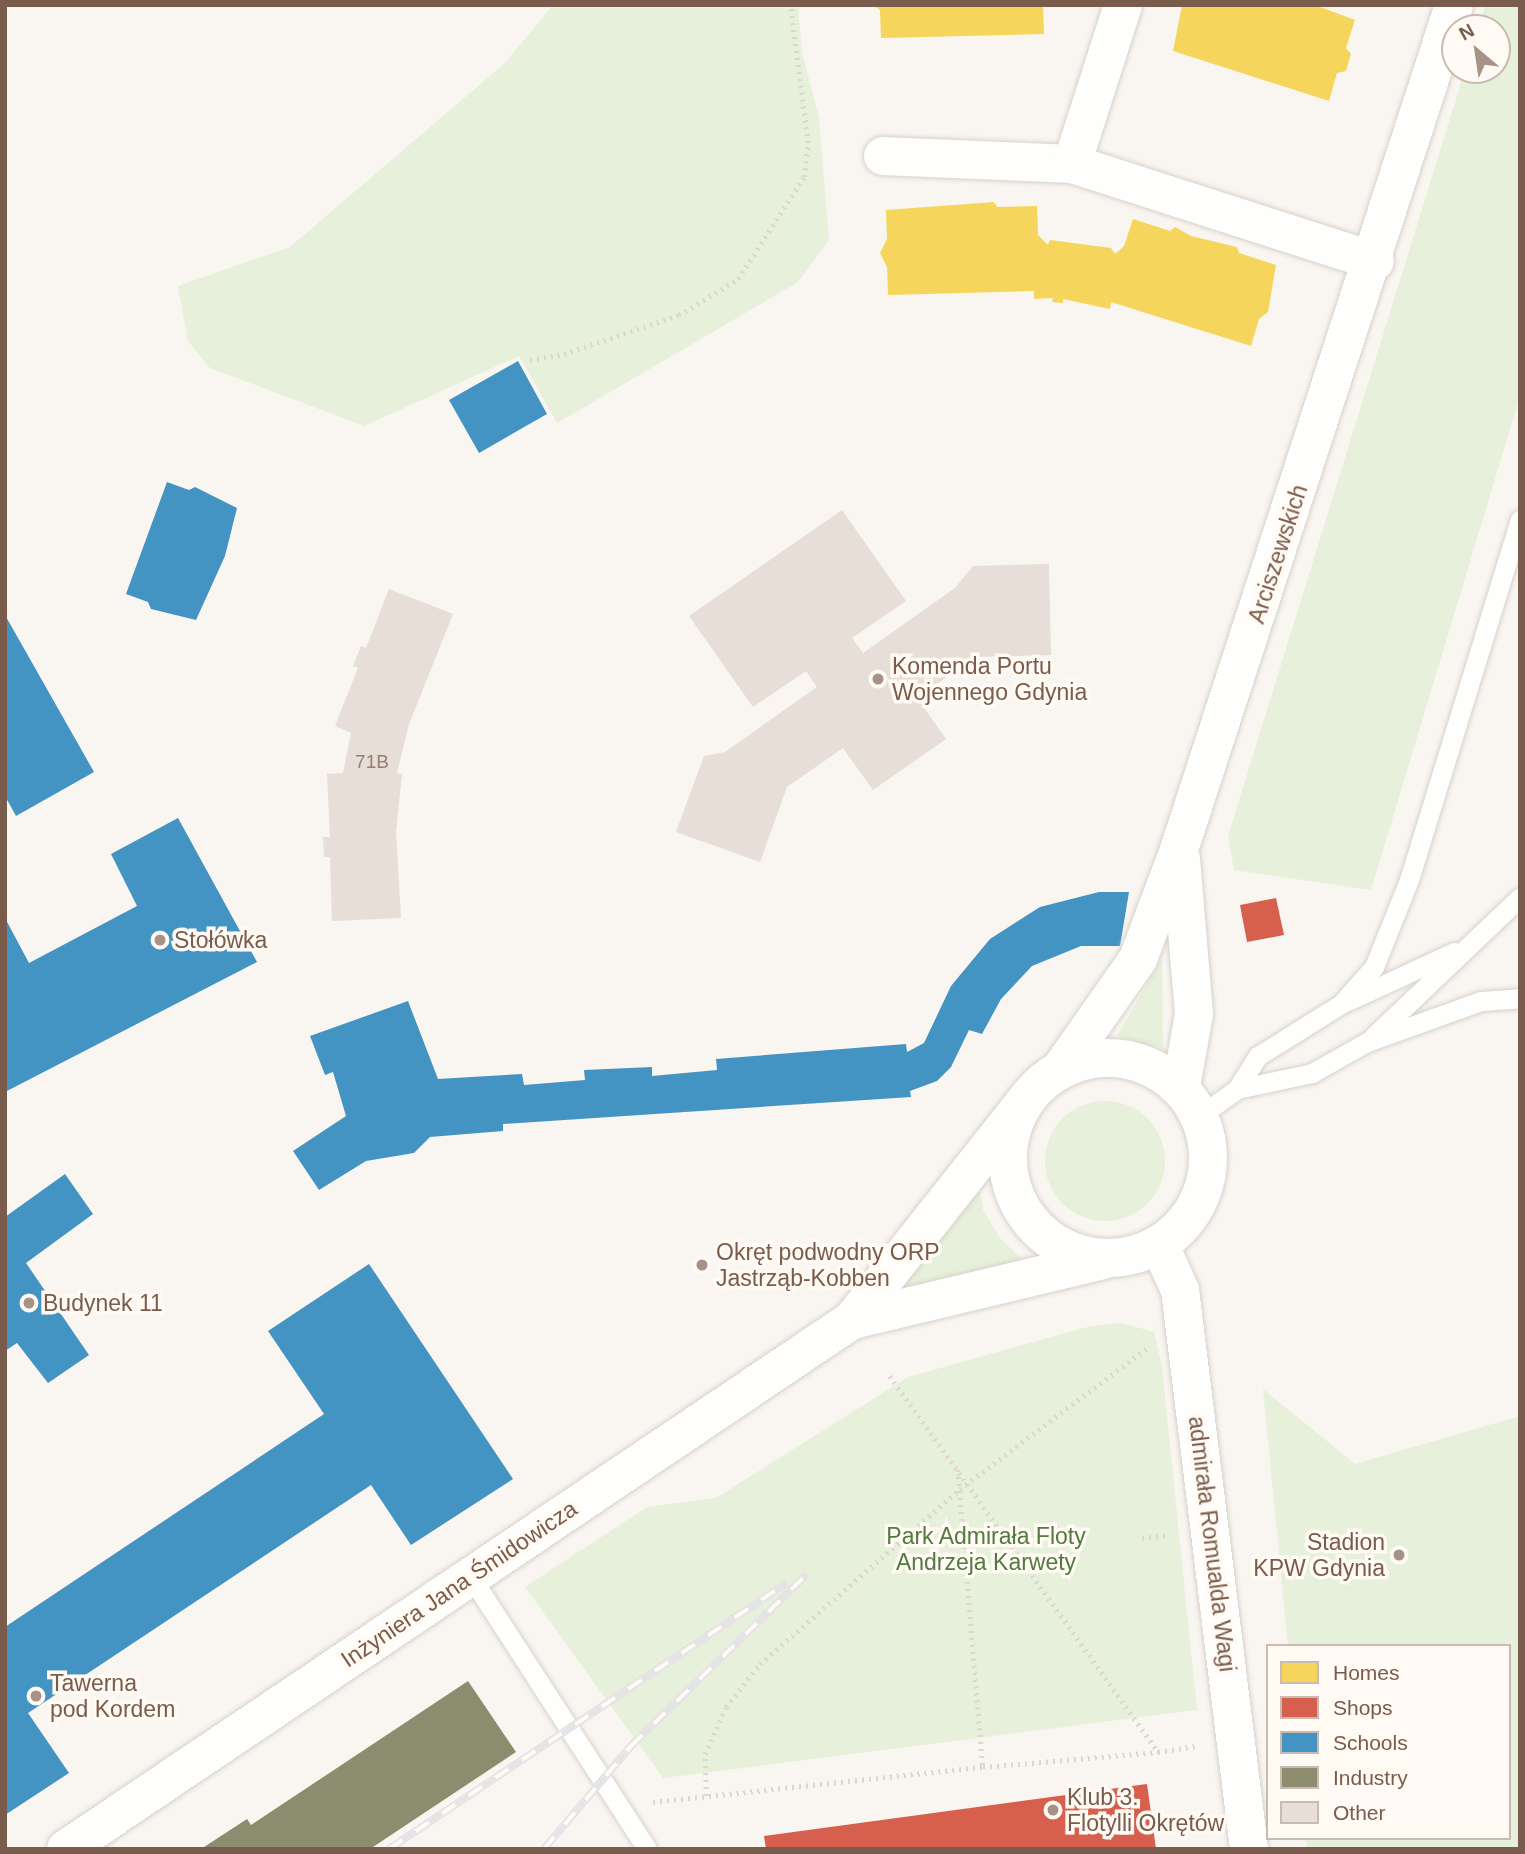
<!DOCTYPE html>
<meta charset="utf-8">
<style>
body{margin:0}
#map{position:relative;width:1525px;height:1854px;overflow:hidden;background:#f9f5f0;font-family:Helvetica,sans-serif}
div>[style]{position:absolute}
.green>*{inset:0;background:#e7f0db}
.round{border-radius:50%}
.homes>*{inset:0;background:#f6d55c}
.shops>*{inset:0;background:#d6604d}
.schools>*{inset:0;background:#4393c3}
.industry>*{inset:0;background:#8c8c6e}
.building>*{inset:0;background:#e6ded7}
.path>*{height:4.5px;margin-top:-2.25px;transform-origin:0;background:repeating-linear-gradient(90deg,#dcd5d0 0 2px,transparent 0 7px)}
.roads{filter:drop-shadow(0 0 2px #d7d1cb) drop-shadow(0 0 2px #d7d1cb)}
.service>*{height:19px;margin:-9.5px;padding:0 9.5px;transform-origin:9.5px;border-radius:9.5px;background:#fefefd}
.minor>*{height:38px;margin:-19px;padding:0 19px;transform-origin:19px;border-radius:19px;background:#fefefd}
.tertiary>*{height:38px;margin:-19px;padding:0 19px;transform-origin:19px;border-radius:19px;background:#fefefd}
.tertiary>.ring{margin:-19px;padding:0;box-sizing:content-box;background:none;border:38px solid #fefefd;border-radius:50%}
.rail>*{height:8px;margin-top:-4px;transform-origin:0;background:repeating-linear-gradient(90deg,#fffaf3 0 16px,#e6e3e7 0 32px);box-sizing:border-box;border-block:2px solid #e6e3e7}
.dots>*{width:19px;height:19px;translate:-50% -50%;box-sizing:border-box;border:4px solid #fffaf3;border-radius:50%}
span{translate:-50% -50%;white-space:nowrap;text-align:center;line-height:1.15;-webkit-text-stroke:7px #fffaf3;paint-order:stroke}
.number-label{font-size:19px;color:#977e72}
.number-label span{-webkit-text-stroke-width:0}
.street-label{font-size:23px;color:#7a5c4d}
.poi-label{font-size:23px;color:#7a5c4d}
.left{translate:0 -50%;text-align:left}
.right{translate:-100% -50%;text-align:right}
.park-label{font-size:23px;color:#537a41}
.frame{position:absolute;inset:0;border:7px solid #7a5c4d;pointer-events:none}
.legend{position:absolute;left:1266px;top:1644px;width:245px;height:196px;box-sizing:border-box;background:#fffaf3;border:2px solid #cabbb1;margin:0;padding:9px 12px;list-style:none;font-size:21px;color:#7a5c4d}
.legend li{display:flex;align-items:center;gap:14px;height:35px}
.legend b{width:35px;border:2px solid #cabbb1}
.north{position:absolute;left:1441px;top:14px;width:70px;height:70px;box-sizing:border-box;background:#fffaf3;border:2px solid #cabbb1;border-radius:50%;rotate:331deg;font-size:19px;font-weight:700;line-height:28px;text-align:center;color:#7a5c4d}
.north::after{content:'';display:block;margin:auto;width:24px;height:32px;background:#a69286;clip-path:polygon(50% 0,100% 100%,50% 72%,0 100%)}
</style>
<div id="map">
<div class="green">
<div style="clip-path:polygon(553px 5px,798px 5px,802px 52px,819px 118px,829px 240px,798px 282px,557px 423px,519px 356px,364px 426px,210px 368px,188px 341px,178px 286px,290px 247px,504px 64px)"></div>
<div style="clip-path:polygon(1485px 5px,1520px 5px,1520px 396px,1371px 890px,1234px 870px,1228px 836px,1465px 70px,1497px 70px,1497px 28px,1478px 28px)"></div>
<div style="clip-path:polygon(1162px 958px,1163px 1049px,1117px 1036px)"></div>
<div class="round" style="left:1045px;top:1101px;width:120px;height:120px"></div>
<div style="clip-path:polygon(980px 1190px,983px 1210px,1000px 1238px,1024px 1261px,885px 1305px)"></div>
<div style="clip-path:polygon(1122px 1323px,1154px 1332px,1162px 1367px,1197px 1710px,663px 1778px,525px 1587px,647px 1507px,716px 1498px,908px 1377px,1091px 1326px)"></div>
<div style="clip-path:polygon(1263px 1389px,1355px 1464px,1520px 1416px,1520px 1849px,1307px 1849px,1306px 1838px,1509px 1838px,1509px 1646px,1288px 1646px)"></div>
</div>
<div class="homes">
<div style="clip-path:polygon(873px 5px,1043px 5px,1044px 34px,881px 38px,880px 10px)"></div>
<div style="clip-path:polygon(1182px 5px,1315px 5px,1355px 20px,1346px 48px,1351px 54px,1346px 71px,1337px 73px,1329px 101px,1173px 51px)"></div>
<div style="clip-path:polygon(994px 202px,997px 207px,1037px 206px,1038px 235px,1048px 245px,1050px 240px,1111px 248px,1115px 254px,1124px 246px,1133px 219px,1170px 231px,1175px 227px,1191px 236px,1237px 247px,1239px 253px,1276px 265px,1268px 312px,1259px 319px,1251px 346px,1111px 302px,1110px 309px,1063px 299px,1063px 303px,1052px 302px,1053px 298px,1034px 299px,1034px 291px,888px 295px,887px 267px,880px 253px,887px 239px,886px 210px)"></div>
</div>
<div class="shops">
<div style="clip-path:polygon(1276px 898px,1284px 935px,1247px 942px,1240px 905px)"></div>
<div style="clip-path:polygon(1147px 1784px,1156px 1849px,766px 1849px,764px 1836px)"></div>
</div>
<div class="schools">
<div style="clip-path:polygon(518px 361px,547px 414px,479px 453px,449px 400px)"></div>
<div style="clip-path:polygon(167px 482px,189px 490px,195px 487px,237px 508px,225px 556px,196px 620px,151px 609px,148px 602px,126px 594px)"></div>
<div style="clip-path:polygon(5px 615px,94px 772px,16px 816px,5px 796px)"></div>
<div style="clip-path:polygon(178px 818px,257px 962px,5px 1092px,5px 918px,29px 963px,137px 906px,111px 854px)"></div>
<div style="clip-path:polygon(1099px 892px,1129px 892px,1120px 946px,1081px 946px,1032px 966px,1001px 999px,982px 1034px,969px 1030px,951px 1067px,937px 1081px,910px 1091px,911px 1097px,503px 1124px,503px 1131px,430px 1137px,414px 1153px,366px 1161px,319px 1190px,293px 1151px,346px 1116px,333px 1072px,325px 1075px,310px 1036px,408px 1001px,438px 1079px,522px 1074px,524px 1085px,585px 1080px,584px 1070px,652px 1067px,652px 1076px,717px 1070px,716px 1059px,906px 1044px,907px 1052px,924px 1043px,951px 986px,990px 939px,1040px 907px)"></div>
<div style="clip-path:polygon(65px 1174px,93px 1214px,26px 1263px,89px 1355px,48px 1383px,17px 1343px,5px 1351px,5px 1217px)"></div>
<div style="clip-path:polygon(369px 1264px,513px 1479px,411px 1545px,371px 1485px,28px 1713px,69px 1773px,5px 1815px,5px 1627px,324px 1414px,268px 1331px)"></div>
</div>
<div class="industry">
<div style="clip-path:polygon(468px 1681px,516px 1752px,370px 1849px,201px 1849px,247px 1819px,251px 1825px)"></div>
</div>
<div class="building">
<div style="clip-path:polygon(842px 510px,906px 601px,852px 638px,863px 653px,955px 588px,973px 566px,1049px 564px,1051px 655px,975px 657px,917px 698px,946px 739px,873px 790px,843px 748px,787px 787px,760px 862px,676px 832px,704px 756px,725px 752px,817px 687px,806px 671px,753px 707px,689px 616px)"></div>
<div style="clip-path:polygon(389px 589px,453px 614px,409px 724px,397px 773px,402px 774px,396px 832px,401px 918px,332px 921px,330px 857px,324px 857px,323px 837px,330px 837px,327px 774px,343px 773px,351px 733px,335px 726px,358px 668px,353px 666px,361px 646px,366px 648px)"></div>
</div>
<div class="path">
<div style="left:530px;top:360px;width:35px;rotate:-10deg"></div>
<div style="left:564px;top:354px;width:121px;rotate:-18.7deg"></div>
<div style="left:679px;top:315px;width:69px;rotate:-31.4deg"></div>
<div style="left:738px;top:279px;width:121px;rotate:-57.1deg"></div>
<div style="left:804px;top:177px;width:34px;rotate:-83deg"></div>
<div style="left:808px;top:143px;width:139px;rotate:-97.4deg"></div>
<div style="left:890px;top:1376px;width:462px;rotate:54.5deg"></div>
<div style="left:1158px;top:1752px;width:38px;rotate:-9deg"></div>
<div style="left:958px;top:1470px;width:298px;rotate:85.2deg"></div>
<div style="left:983px;top:1767px;width:176px;rotate:-4.9deg"></div>
<div style="left:1142px;top:1538px;width:27px;rotate:-6deg"></div>
<div style="left:706px;top:1796px;width:42px;rotate:-91.4deg"></div>
<div style="left:705px;top:1754px;width:51px;rotate:-65.9deg"></div>
<div style="left:726px;top:1707px;width:55px;rotate:-51.7deg"></div>
<div style="left:760px;top:1664px;width:266px;rotate:-41.2deg"></div>
<div style="left:960px;top:1489px;width:233px;rotate:-37deg"></div>
<div style="left:653px;top:1802px;width:332px;rotate:-6.1deg"></div>
</div>
<div class="roads">
<div class="service">
<div style="left:1348px;top:1001px;width:117px;rotate:-24.8deg"></div>
<div style="left:1373px;top:1037px;width:203px;rotate:-43.6deg"></div>
<div style="left:1237px;top:1089px;width:77px;rotate:-12deg"></div>
<div style="left:1312px;top:1073px;width:63px;rotate:-29.4deg"></div>
<div style="left:1367px;top:1042px;width:121px;rotate:-19.8deg"></div>
<div style="left:1481px;top:1001px;width:39px;rotate:-4deg"></div>
<div style="left:1201px;top:1115px;width:44px;rotate:-35.8deg"></div>
<div style="left:1237px;top:1089px;width:39px;rotate:-58deg"></div>
<div style="left:1258px;top:1056px;width:98px;rotate:-32.1deg"></div>
<div style="left:1341px;top:1004px;width:50px;rotate:-48.3deg"></div>
<div style="left:1374px;top:967px;width:94px;rotate:-68.1deg"></div>
<div style="left:1409px;top:880px;width:377px;rotate:-72.9deg"></div>
<div style="left:471px;top:1577px;width:324px;rotate:57.1deg"></div>
</div>
<div class="minor">
<div style="left:883px;top:156px;width:189px;rotate:2.4deg"></div>
<div style="left:1072px;top:164px;width:167px;rotate:-72.2deg"></div>
<div style="left:1072px;top:164px;width:318px;rotate:17.8deg"></div>
<div style="left:1159px;top:1244px;width:51px;rotate:65.5deg"></div>
<div style="left:1180px;top:1290px;width:563px;rotate:82.96deg"></div>
</div>
<div class="tertiary">
<div class="ring" style="left:1008px;top:1058px;width:162px;height:162px"></div>
<div style="left:1060px;top:1070px;width:136px;rotate:-54.9deg"></div>
<div style="left:1138px;top:959px;width:120px;rotate:-69.4deg"></div>
<div style="left:1180px;top:847px;width:885px;rotate:-71.97deg"></div>
<div style="left:1181px;top:1087px;width:74px;rotate:-79.9deg"></div>
<div style="left:1194px;top:1014px;width:156px;rotate:-94.8deg"></div>
<div style="left:852px;top:1320px;width:258px;rotate:-13.4deg"></div>
<div style="left:66px;top:1849px;width:947px;rotate:-33.94deg"></div>
<div style="left:852px;top:1320px;width:282px;rotate:-51.6deg"></div>
</div>
</div>
<div class="rail">
<div style="left:389px;top:1849px;width:478px;rotate:-33.8deg"></div>
<div style="left:544px;top:1849px;width:135px;rotate:-49.8deg"></div>
<div style="left:631px;top:1746px;width:246px;rotate:-44.3deg"></div>
</div>
<div class="dots">
<div style="left:878px;top:679px;background:#a69286"></div>
<div style="left:160px;top:940px;background:#a69286"></div>
<div style="left:702px;top:1265px;background:#a69286"></div>
<div style="left:29px;top:1303px;background:#a69286"></div>
<div style="left:1399px;top:1555px;background:#a69286"></div>
<div style="left:36px;top:1696px;background:#a69286"></div>
<div style="left:1053px;top:1810px;background:#a69286"></div>
</div>
<div class="number-label">
<span style="left:372px;top:762px">71B</span>
</div>
<div class="street-label">
<span style="left:1278px;top:554px;rotate:-72deg">Arciszewskich</span>
<span style="left:1212px;top:1544px;rotate:83deg">admirała Romualda Wagi</span>
<span style="left:459px;top:1584px;rotate:-34deg">Inżyniera Jana Śmidowicza</span>
</div>
<div class="poi-label">
<span class="left" style="left:892px;top:679px">Komenda Portu<br>Wojennego Gdynia</span>
<span class="left" style="left:174px;top:940px">Stołówka</span>
<span class="left" style="left:716px;top:1265px">Okręt podwodny ORP<br>Jastrząb-Kobben</span>
<span class="left" style="left:43px;top:1303px">Budynek 11</span>
<span class="right" style="left:1385px;top:1555px">Stadion<br>KPW Gdynia</span>
<span class="left" style="left:50px;top:1696px">Tawerna<br>pod Kordem</span>
<span class="left" style="left:1067px;top:1810px">Klub 3.<br>Flotylli Okrętów</span>
</div>
<div class="park-label">
<span style="left:986px;top:1549px">Park Admirała Floty<br>Andrzeja Karwety</span>
</div>
<div class="frame"></div>
<ul class="legend">
<li><b style="height:19px;background:#f6d55c"></b>Homes</li>
<li><b style="height:19px;background:#d6604d"></b>Shops</li>
<li><b style="height:19px;background:#4393c3"></b>Schools</li>
<li><b style="height:19px;background:#8c8c6e"></b>Industry</li>
<li><b style="height:19px;background:#e6ded7"></b>Other</li>
</ul>
<div class="north">N</div>
</div>
